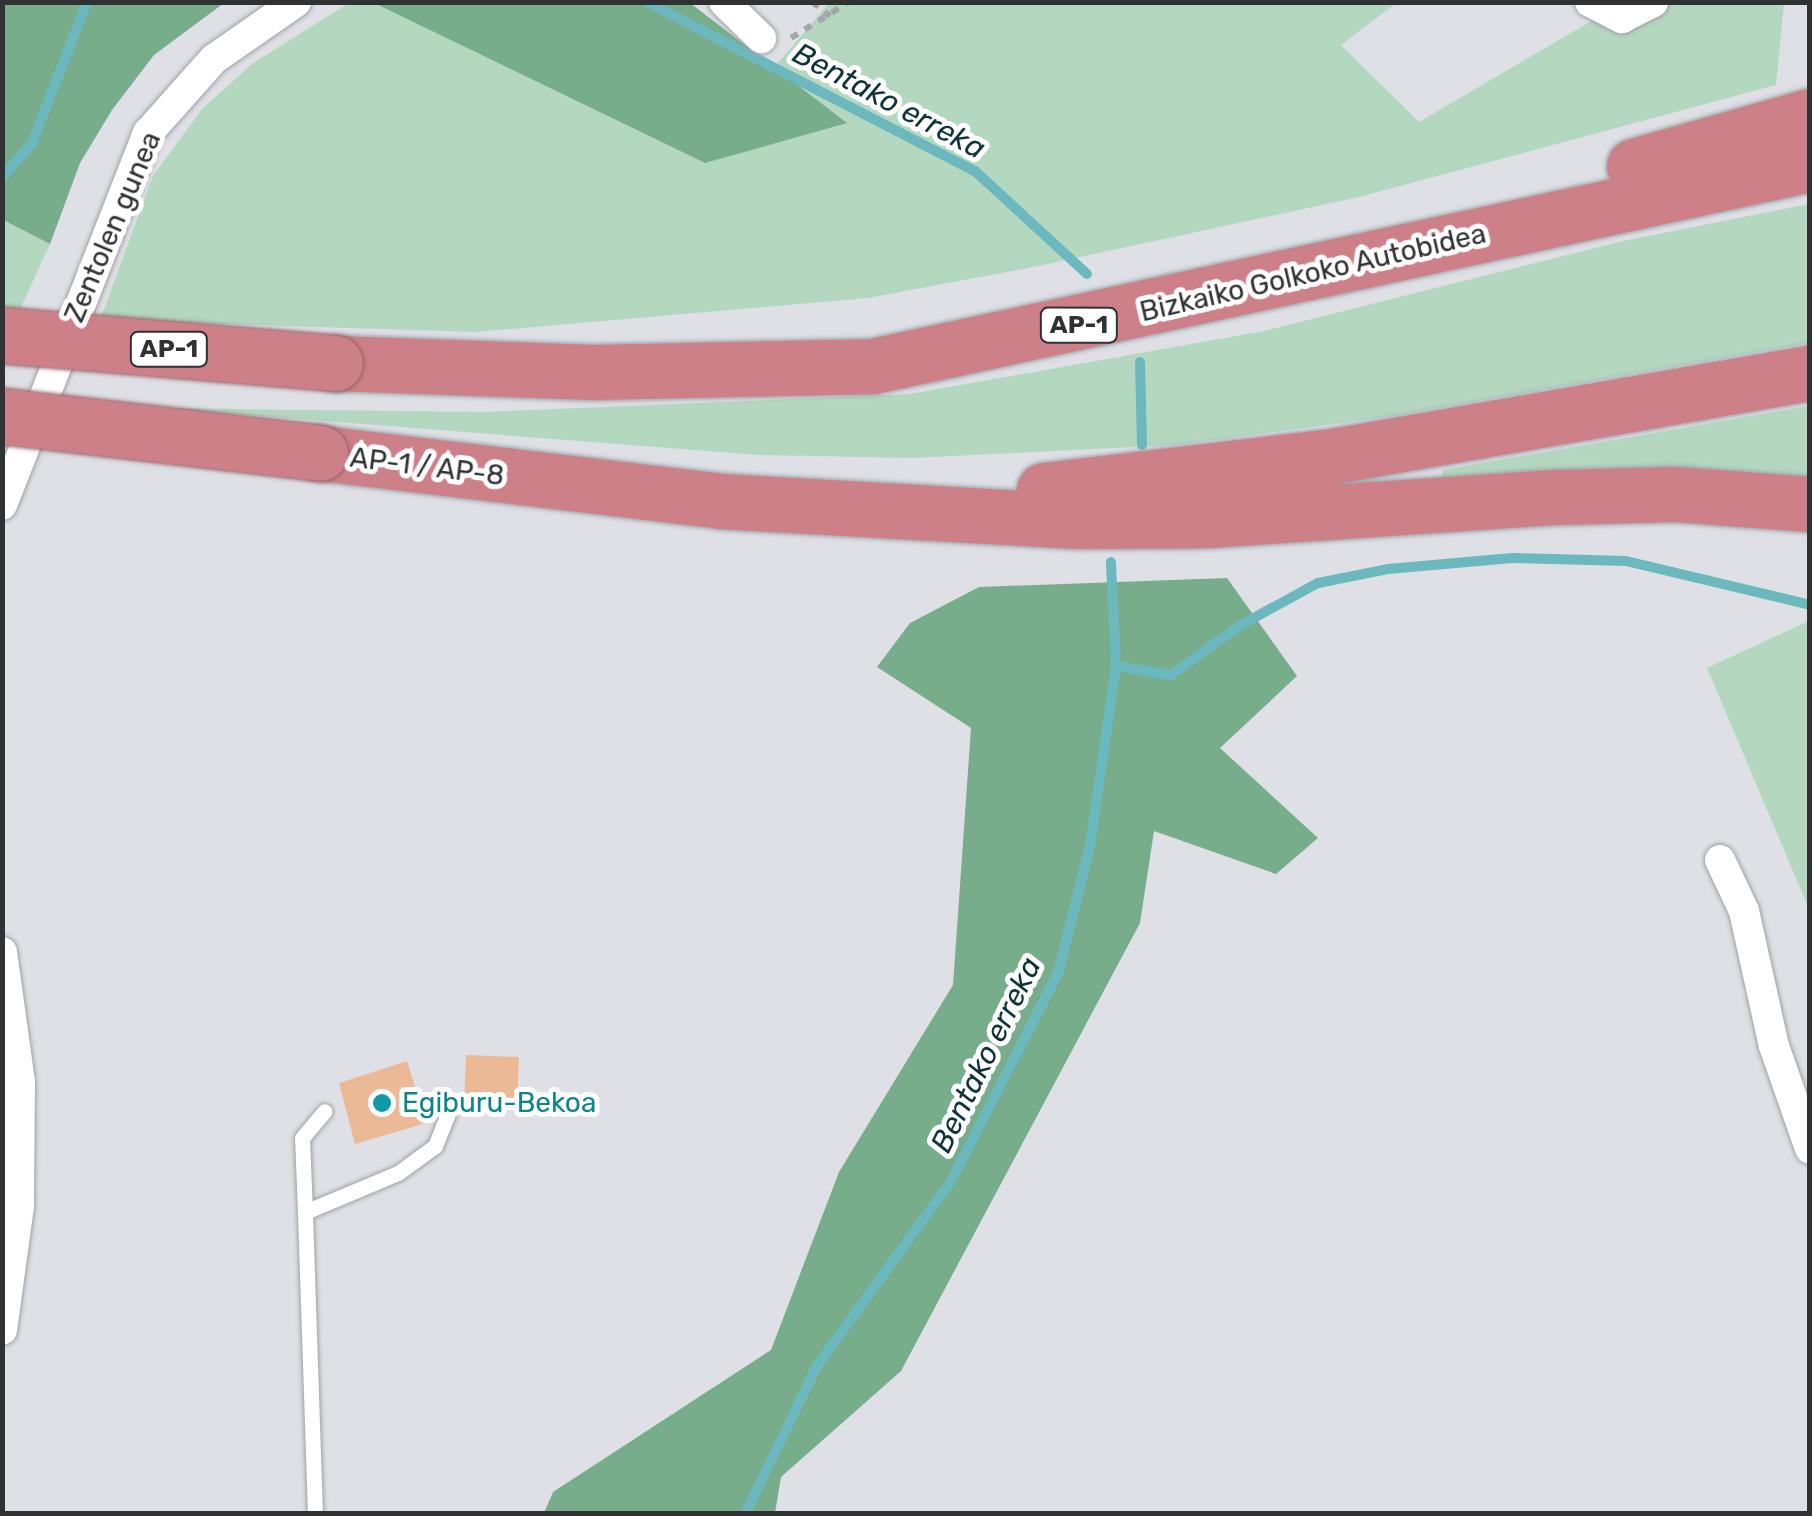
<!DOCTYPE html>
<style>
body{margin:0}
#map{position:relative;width:1812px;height:1516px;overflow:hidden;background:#dee0e6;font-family:Rubik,sans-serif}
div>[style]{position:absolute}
.green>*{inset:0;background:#b4d7c0}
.forest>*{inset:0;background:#77ad8b}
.stream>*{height:10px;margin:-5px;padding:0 5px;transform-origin:5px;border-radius:5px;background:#6cb8bf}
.building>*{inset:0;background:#ebb995}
.path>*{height:6px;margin-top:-3px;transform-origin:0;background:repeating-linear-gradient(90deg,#a4a6ab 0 8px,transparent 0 16px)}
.roads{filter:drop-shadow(0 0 2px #a0a2a7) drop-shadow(0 0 2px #a0a2a7)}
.lane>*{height:15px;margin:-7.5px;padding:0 7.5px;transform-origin:7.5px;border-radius:7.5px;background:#fff}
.street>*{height:30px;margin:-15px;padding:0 15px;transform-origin:15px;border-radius:15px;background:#fff}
.highway>*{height:55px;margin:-27.5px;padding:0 27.5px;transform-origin:27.5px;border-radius:27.5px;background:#ce8088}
.bridges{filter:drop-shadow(0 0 2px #97646a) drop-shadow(0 0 2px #97646a)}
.highway-bridge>*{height:55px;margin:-27.5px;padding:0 27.5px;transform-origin:27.5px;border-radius:27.5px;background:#ce8088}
.dots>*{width:28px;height:28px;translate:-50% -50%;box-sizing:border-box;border:5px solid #fff;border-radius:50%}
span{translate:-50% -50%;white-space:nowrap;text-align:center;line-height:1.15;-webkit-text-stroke:10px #fff;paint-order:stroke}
.shield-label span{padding:2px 8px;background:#fff;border:2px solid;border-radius:8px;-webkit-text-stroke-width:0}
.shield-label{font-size:25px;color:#303133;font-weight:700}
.street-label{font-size:28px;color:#303133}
.culture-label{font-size:28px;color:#0d838f}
.left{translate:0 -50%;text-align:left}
.water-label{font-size:30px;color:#0f3438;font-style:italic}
.frame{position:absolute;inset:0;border:5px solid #303133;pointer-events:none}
</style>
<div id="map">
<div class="green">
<div style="clip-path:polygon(349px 3px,374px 3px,705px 163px,846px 122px,772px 70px,829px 3px,1396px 3px,1341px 45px,1419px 122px,1622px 3px,1784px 3px,1776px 85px,1359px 197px,1034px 267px,868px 298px,475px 332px,100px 320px,153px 176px,202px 109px,253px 63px)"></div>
<div style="clip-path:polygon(1809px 204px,1809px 343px,1393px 416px,1176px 445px,913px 458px,759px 455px,157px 408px,484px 412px,910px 394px,1264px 331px,1623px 241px)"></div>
<div style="clip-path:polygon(2px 220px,50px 244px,17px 316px,3px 316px)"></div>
<div style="clip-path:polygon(1809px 406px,1809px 480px,1444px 481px,1442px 470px)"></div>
<div style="clip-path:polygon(1809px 621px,1809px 909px,1707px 668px)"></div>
</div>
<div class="forest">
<div style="clip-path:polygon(2px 3px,224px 3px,154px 55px,112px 110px,80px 163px,50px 244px,3px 220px)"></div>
<div style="clip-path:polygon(374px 3px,690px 3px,847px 123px,705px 163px)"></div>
<div style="clip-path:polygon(1227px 578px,1297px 676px,1220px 748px,1318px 838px,1276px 874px,1154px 831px,1140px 923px,901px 1371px,781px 1477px,775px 1513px,544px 1513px,553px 1492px,771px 1350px,839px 1172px,953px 985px,971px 728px,877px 667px,910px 623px,979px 587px)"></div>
</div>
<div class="stream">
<div style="left:647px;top:2px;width:369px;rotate:27.3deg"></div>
<div style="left:975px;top:171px;width:152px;rotate:42.6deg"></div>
<div style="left:2px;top:178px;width:46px;rotate:-49.4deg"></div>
<div style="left:32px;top:143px;width:151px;rotate:-68.7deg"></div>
<div style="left:1140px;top:362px;width:83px;rotate:88.6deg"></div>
<div style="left:1116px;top:666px;width:56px;rotate:9.3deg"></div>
<div style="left:1171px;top:675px;width:84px;rotate:-35.8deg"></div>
<div style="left:1239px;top:626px;width:90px;rotate:-28.6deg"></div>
<div style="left:1318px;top:583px;width:71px;rotate:-11.3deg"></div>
<div style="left:1388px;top:569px;width:125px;rotate:-5deg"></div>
<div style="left:1513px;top:558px;width:113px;rotate:1.5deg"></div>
<div style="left:1626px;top:561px;width:189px;rotate:13.4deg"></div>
<div style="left:745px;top:1514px;width:165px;rotate:-64.1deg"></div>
<div style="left:817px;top:1366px;width:228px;rotate:-54.1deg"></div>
<div style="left:951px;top:1181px;width:234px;rotate:-62.8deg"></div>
<div style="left:1058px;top:973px;width:131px;rotate:-75.9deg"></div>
<div style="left:1090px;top:846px;width:182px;rotate:-81.8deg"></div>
<div style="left:1116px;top:666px;width:104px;rotate:-92.8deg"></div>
</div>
<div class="building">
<div style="clip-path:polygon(466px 1055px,519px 1057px,517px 1107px,464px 1104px)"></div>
<div style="clip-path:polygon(407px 1061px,426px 1123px,355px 1144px,339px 1083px)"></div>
</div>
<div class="path">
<div style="left:812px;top:2px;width:23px;rotate:38deg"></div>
<div style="left:791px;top:38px;width:68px;rotate:-31.8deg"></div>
</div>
<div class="roads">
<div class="lane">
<div style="left:305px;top:1212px;width:74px;rotate:-92.3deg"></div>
<div style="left:302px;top:1138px;width:35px;rotate:-50deg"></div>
<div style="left:315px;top:1514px;width:302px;rotate:-91.9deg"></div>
<div style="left:305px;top:1212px;width:101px;rotate:-22.8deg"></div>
<div style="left:398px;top:1173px;width:46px;rotate:-36.1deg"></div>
<div style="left:435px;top:1146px;width:35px;rotate:-68deg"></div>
</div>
<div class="street">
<div style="left:724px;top:2px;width:52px;rotate:44.2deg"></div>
<div style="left:1590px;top:2px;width:36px;rotate:27deg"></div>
<div style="left:1622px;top:18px;width:35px;rotate:-27deg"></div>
<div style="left:2px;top:505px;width:400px;rotate:-68.6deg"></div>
<div style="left:148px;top:133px;width:99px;rotate:-48.3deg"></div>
<div style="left:214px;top:59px;width:100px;rotate:-34.8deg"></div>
<div style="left:1720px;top:860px;width:56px;rotate:64.8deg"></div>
<div style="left:1744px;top:911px;width:138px;rotate:77.5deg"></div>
<div style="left:1774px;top:1046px;width:109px;rotate:70.7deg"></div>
<div style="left:2px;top:952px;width:131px;rotate:82.1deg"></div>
<div style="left:20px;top:1082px;width:124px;rotate:90.5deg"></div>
<div style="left:19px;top:1206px;width:125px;rotate:97.8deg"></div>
</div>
<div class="highway">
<div style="left:1634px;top:166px;width:183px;rotate:-15.9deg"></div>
<div style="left:335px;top:363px;width:258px;rotate:2deg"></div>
<div style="left:593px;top:372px;width:280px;rotate:-1.2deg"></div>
<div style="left:873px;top:366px;width:959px;rotate:-12.17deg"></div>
<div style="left:320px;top:453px;width:403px;rotate:6.8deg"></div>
<div style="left:720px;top:501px;width:360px;rotate:3.2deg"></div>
<div style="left:1079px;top:521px;width:129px;rotate:-0.4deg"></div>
<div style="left:1208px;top:520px;width:349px;rotate:-3.8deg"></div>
<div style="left:1556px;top:497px;width:120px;rotate:-1.4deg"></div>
<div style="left:1676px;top:494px;width:134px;rotate:4.3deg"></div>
<div style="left:1044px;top:490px;width:291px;rotate:-6.7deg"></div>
<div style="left:1333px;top:456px;width:484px;rotate:-9.9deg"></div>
</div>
</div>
<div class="bridges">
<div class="highway-bridge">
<div style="left:2px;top:335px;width:334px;rotate:4.8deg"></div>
<div style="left:2px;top:416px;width:320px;rotate:6.6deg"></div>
</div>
</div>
<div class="dots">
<div style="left:382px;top:1103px;background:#0f9aa8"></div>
</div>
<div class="shield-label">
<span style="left:1079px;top:325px">AP-1</span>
<span style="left:169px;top:349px">AP-1</span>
</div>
<div class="street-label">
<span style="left:113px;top:227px;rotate:-67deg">Zentolen gunea</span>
<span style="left:1313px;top:273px;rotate:-13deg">Bizkaiko Golkoko Autobidea</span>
<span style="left:427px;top:467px;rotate:7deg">AP-1 / AP-8</span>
</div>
<div class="culture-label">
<span class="left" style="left:402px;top:1103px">Egiburu-Bekoa</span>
</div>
<div class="water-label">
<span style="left:889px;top:101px;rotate:28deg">Bentako erreka</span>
<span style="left:986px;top:1055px;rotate:-64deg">Bentako erreka</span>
</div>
<div class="frame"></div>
</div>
